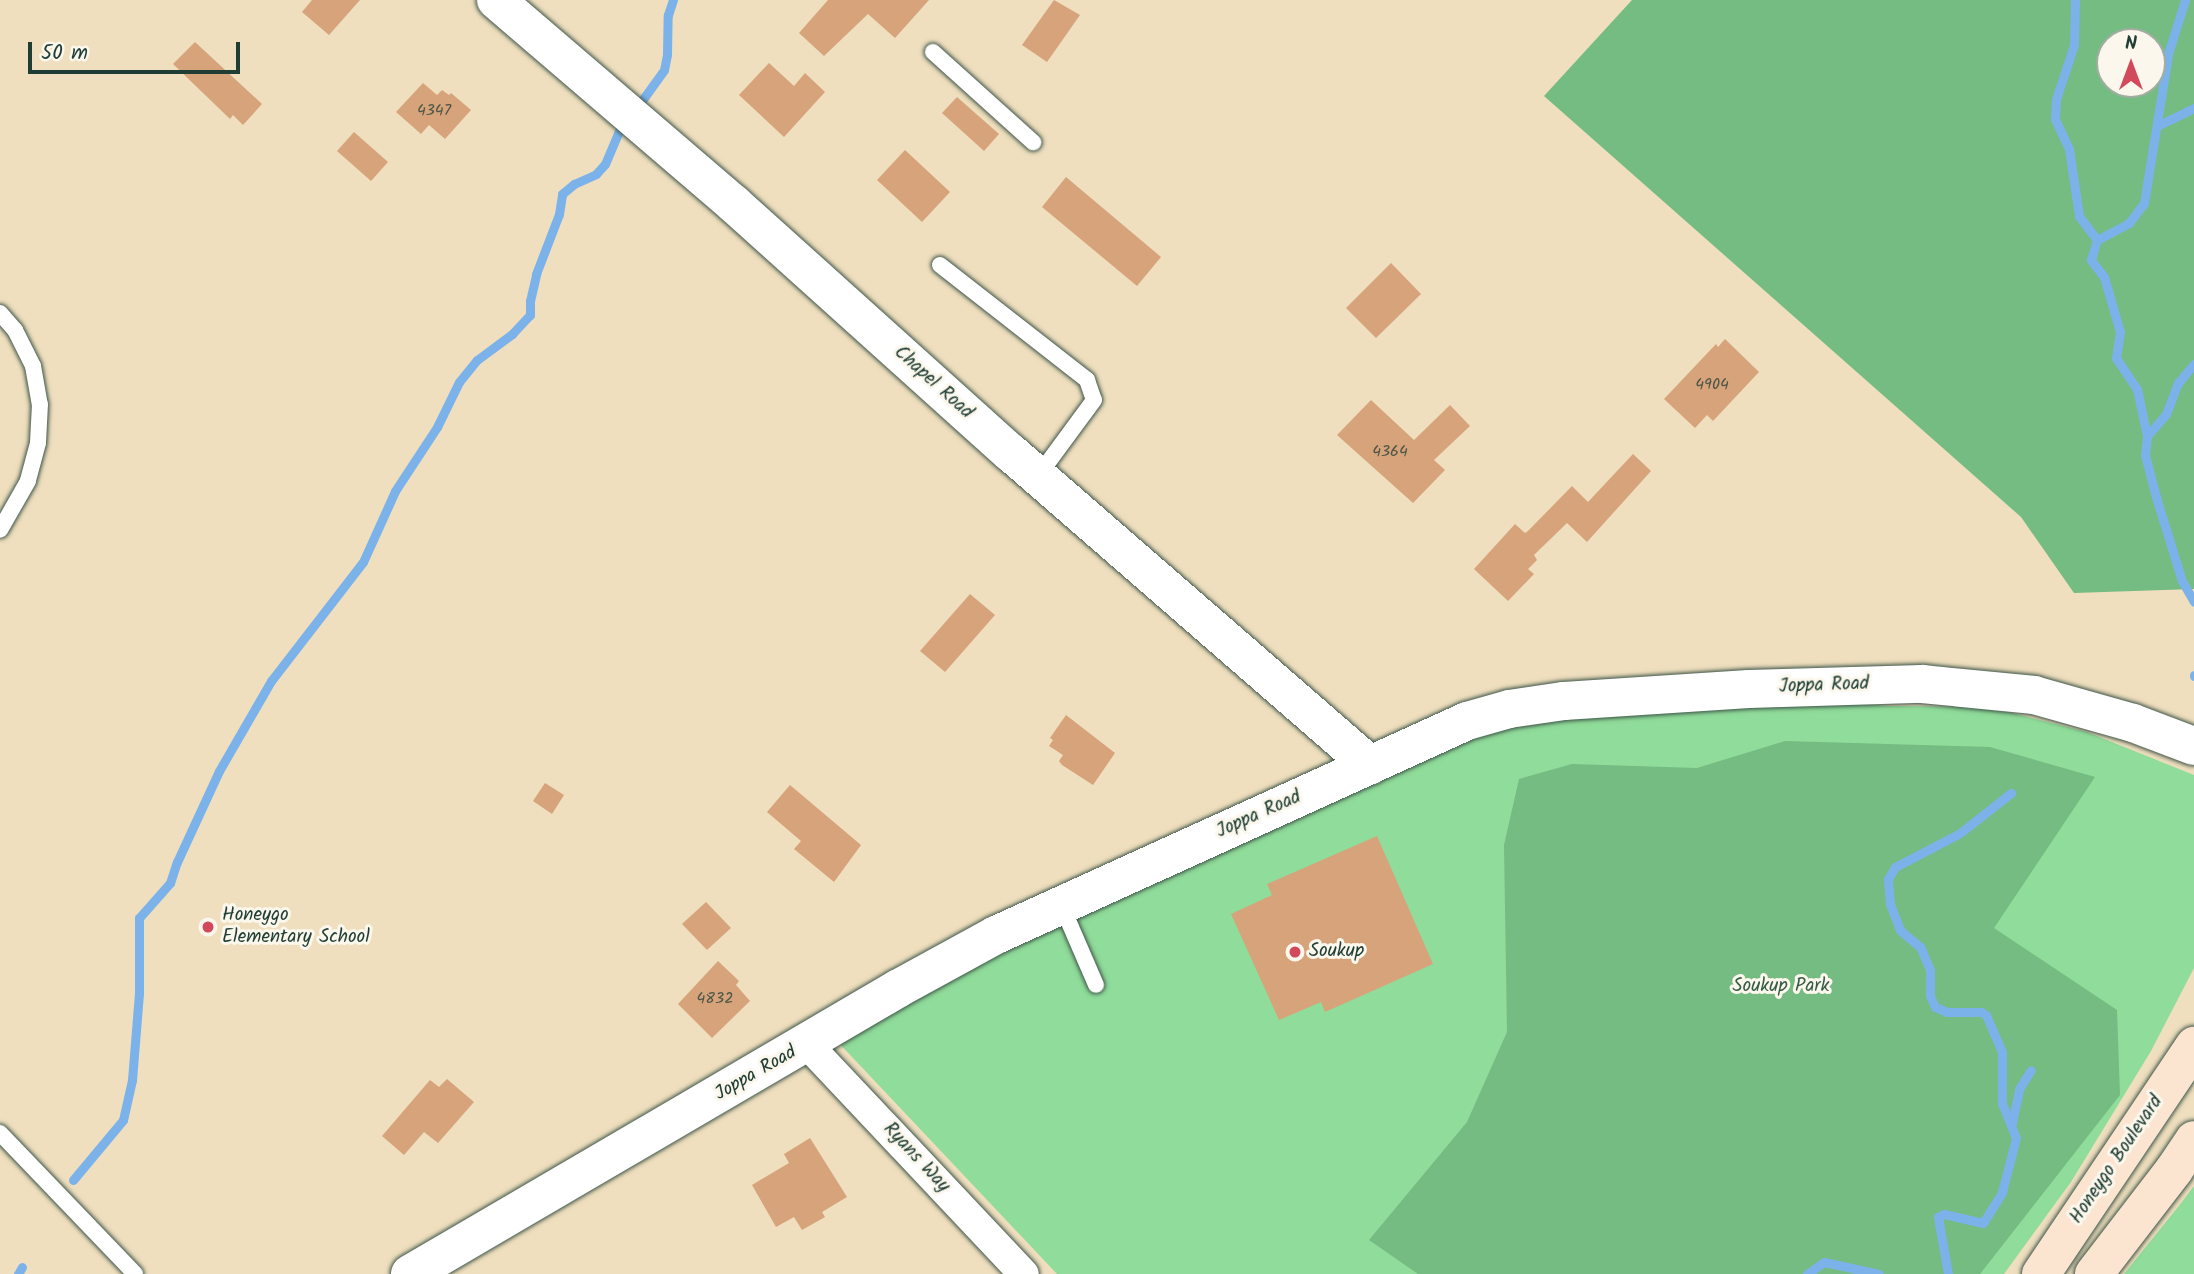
<!DOCTYPE html>
<style>
body{margin:0}
#map{position:relative;width:2194px;height:1274px;overflow:hidden;background:#efdfbe;font-family:Kalam,sans-serif}
div>[style]{position:absolute}
.green>*{inset:0;background:#90dc9a}
.forest>*{inset:0;background:#74bc82}
.stream>*{height:9px;margin:-4.5px;padding:0 4.5px;transform-origin:4.5px;border-radius:4.5px;background:#7cb2ea}
.building>*{inset:0;background:#d6a37b}
.roads{filter:drop-shadow(0 0 2px #3e5549) drop-shadow(0 0 2px #3e5549)}
.service>*{height:16px;margin:-8px;padding:0 8px;transform-origin:8px;border-radius:8px;background:#fff}
.minor>*{height:30px;margin:-15px;padding:0 15px;transform-origin:15px;border-radius:15px;background:#fff}
.tertiary>*{height:38px;margin:-19px;padding:0 19px;transform-origin:19px;border-radius:19px;background:#fff}
.secondary>*{height:38px;margin:-19px;padding:0 19px;transform-origin:19px;border-radius:19px;background:#fce5d0}
.dots>*{width:19px;height:19px;translate:-50% -50%;box-sizing:border-box;border:4px solid #fbf7ec;border-radius:50%}
span{translate:-50% -50%;white-space:nowrap;text-align:center;line-height:1.15;-webkit-text-stroke:6px #fbf7ec;paint-order:stroke}
.number-label{font-size:16px;color:#4d5646}
.number-label span{-webkit-text-stroke-width:0}
.street-label{font-size:19px;color:#1f3d34}
.poi-label{font-size:19px;color:#1f3d34}
.left{translate:0 -50%;text-align:left}
.park-label{font-size:19px;color:#365d48}
.north{position:absolute;left:2096px;top:28px;width:70px;height:70px;box-sizing:border-box;background:#fbf7ec;border:2px solid #a3ada2;border-radius:50%;rotate:0deg;font-size:19px;font-weight:700;line-height:28px;text-align:center;color:#1f3d34}
.north::after{content:'';display:block;margin:auto;width:24px;height:32px;background:#d1495b;clip-path:polygon(50% 0,100% 100%,50% 72%,0 100%)}
.scale{position:absolute;left:28px;top:42px;width:212px;height:32px;box-sizing:border-box;border:4px solid #1f3d34;border-top:0;padding-left:9px;font-size:21px;line-height:24px;white-space:nowrap;color:#1f3d34;-webkit-text-stroke:5px #fbf7ec;paint-order:stroke}
</style>
<div id="map">
<div class="green">
<div style="clip-path:polygon(1796px 699px,1888px 706px,1988px 707px,2087px 732px,2194px 775px,2194px 968px,2151px 1051px,2071px 1182px,2004px 1274px,1057px 1274px,836px 1040px,925px 987px,1451px 745px,1529px 723px)"></div>
<div style="clip-path:polygon(2194px 1186px,2194px 1274px,2124px 1274px,2178px 1207px)"></div>
</div>
<div class="forest">
<div style="clip-path:polygon(evenodd,1632px 0,2194px 0,2194px 589px,2074px 593px,2021px 517px,1544px 96px,1632px 0,2152px 42px,2152px 84px,2110px 84px,2110px 42px,2152px 42px)"></div>
<div style="clip-path:polygon(1785px 741px,1990px 747px,2095px 777px,1994px 928px,2117px 1010px,2120px 1095px,1980px 1274px,1418px 1274px,1369px 1240px,1467px 1122px,1507px 1032px,1504px 845px,1519px 779px,1572px 764px,1697px 768px)"></div>
</div>
<div class="stream">
<div style="left:2075px;top:0;width:45px;rotate:91.3deg"></div>
<div style="left:2074px;top:45px;width:57px;rotate:108.4deg"></div>
<div style="left:2056px;top:99px;width:20px;rotate:93deg"></div>
<div style="left:2055px;top:119px;width:33px;rotate:65deg"></div>
<div style="left:2069px;top:149px;width:68px;rotate:81.5deg"></div>
<div style="left:2079px;top:216px;width:30px;rotate:53deg"></div>
<div style="left:2097px;top:240px;width:21px;rotate:107deg"></div>
<div style="left:2091px;top:260px;width:21px;rotate:53deg"></div>
<div style="left:2104px;top:277px;width:57px;rotate:73.8deg"></div>
<div style="left:2120px;top:332px;width:26px;rotate:99deg"></div>
<div style="left:2116px;top:358px;width:37px;rotate:56deg"></div>
<div style="left:2137px;top:389px;width:48px;rotate:78deg"></div>
<div style="left:2147px;top:436px;width:19px;rotate:96deg"></div>
<div style="left:2145px;top:455px;width:43px;rotate:75.3deg"></div>
<div style="left:2156px;top:497px;width:88px;rotate:72.8deg"></div>
<div style="left:2182px;top:581px;width:24px;rotate:60deg"></div>
<div style="left:638px;top:106px;width:44px;rotate:-54.2deg"></div>
<div style="left:664px;top:70px;width:16px;rotate:-79deg"></div>
<div style="left:667px;top:54px;width:39px;rotate:-89deg"></div>
<div style="left:668px;top:15px;width:16px;rotate:-72deg"></div>
<div style="left:2157px;top:126px;width:41px;rotate:-25.9deg"></div>
<div style="left:2097px;top:240px;width:36px;rotate:-28deg"></div>
<div style="left:2129px;top:223px;width:25px;rotate:-53deg"></div>
<div style="left:2144px;top:203px;width:151px;rotate:-80.8deg"></div>
<div style="left:2168px;top:54px;width:57px;rotate:-72.5deg"></div>
<div style="left:2147px;top:436px;width:29px;rotate:-49deg"></div>
<div style="left:2166px;top:414px;width:33px;rotate:-69deg"></div>
<div style="left:2178px;top:383px;width:25px;rotate:-50deg"></div>
<div style="left:2194px;top:676px;width:1px;rotate:-90deg"></div>
<div style="left:2012px;top:1123px;width:35px;rotate:-78deg"></div>
<div style="left:2019px;top:1089px;width:22px;rotate:-58deg"></div>
<div style="left:73px;top:1180px;width:78px;rotate:-50.2deg"></div>
<div style="left:123px;top:1120px;width:41px;rotate:-77.3deg"></div>
<div style="left:132px;top:1080px;width:87px;rotate:-85.4deg"></div>
<div style="left:139px;top:993px;width:75px;rotate:-90deg"></div>
<div style="left:139px;top:918px;width:47px;rotate:-48.5deg"></div>
<div style="left:170px;top:883px;width:22px;rotate:-72deg"></div>
<div style="left:177px;top:862px;width:100px;rotate:-65.2deg"></div>
<div style="left:219px;top:771px;width:104px;rotate:-60deg"></div>
<div style="left:271px;top:681px;width:150px;rotate:-52.3deg"></div>
<div style="left:363px;top:562px;width:78px;rotate:-65.7deg"></div>
<div style="left:395px;top:491px;width:77px;rotate:-56.7deg"></div>
<div style="left:437px;top:427px;width:50px;rotate:-63.9deg"></div>
<div style="left:459px;top:382px;width:28px;rotate:-51deg"></div>
<div style="left:477px;top:360px;width:44px;rotate:-36.6deg"></div>
<div style="left:512px;top:334px;width:26px;rotate:-47deg"></div>
<div style="left:530px;top:315px;width:14px;rotate:-90deg"></div>
<div style="left:530px;top:301px;width:28px;rotate:-77deg"></div>
<div style="left:536px;top:274px;width:64px;rotate:-69deg"></div>
<div style="left:559px;top:214px;width:20px;rotate:-81deg"></div>
<div style="left:562px;top:194px;width:16px;rotate:-40deg"></div>
<div style="left:574px;top:184px;width:24px;rotate:-24deg"></div>
<div style="left:596px;top:174px;width:13px;rotate:-48deg"></div>
<div style="left:605px;top:164px;width:38px;rotate:-67deg"></div>
<div style="left:18px;top:1274px;width:8px;rotate:-60deg"></div>
<div style="left:1807px;top:1274px;width:21px;rotate:-35deg"></div>
<div style="left:1824px;top:1262px;width:56px;rotate:12.3deg"></div>
<div style="left:1948px;top:1274px;width:58px;rotate:-100deg"></div>
<div style="left:1938px;top:1217px;width:7px;rotate:-27deg"></div>
<div style="left:1944px;top:1214px;width:40px;rotate:13deg"></div>
<div style="left:1983px;top:1223px;width:36px;rotate:-58deg"></div>
<div style="left:2002px;top:1192px;width:56px;rotate:-75.5deg"></div>
<div style="left:2016px;top:1138px;width:37px;rotate:-112deg"></div>
<div style="left:2002px;top:1104px;width:52px;rotate:-90deg"></div>
<div style="left:2002px;top:1052px;width:40px;rotate:-113.4deg"></div>
<div style="left:1986px;top:1015px;width:6px;rotate:-149deg"></div>
<div style="left:1981px;top:1012px;width:34px;rotate:180deg"></div>
<div style="left:1947px;top:1012px;width:13px;rotate:-157deg"></div>
<div style="left:1935px;top:1007px;width:12px;rotate:-114deg"></div>
<div style="left:1930px;top:996px;width:26px;rotate:-90deg"></div>
<div style="left:1930px;top:970px;width:25px;rotate:-113deg"></div>
<div style="left:1920px;top:947px;width:26px;rotate:-140deg"></div>
<div style="left:1900px;top:930px;width:28px;rotate:-111deg"></div>
<div style="left:1890px;top:904px;width:25px;rotate:-95deg"></div>
<div style="left:1888px;top:879px;width:14px;rotate:-60deg"></div>
<div style="left:1895px;top:867px;width:73px;rotate:-27.6deg"></div>
<div style="left:1960px;top:833px;width:65px;rotate:-38.1deg"></div>
</div>
<div class="building">
<div style="clip-path:polygon(312px 0,360px 0,329px 35px,302px 12px)"></div>
<div style="clip-path:polygon(828px 0,929px 0,895px 38px,868px 14px,824px 56px,799px 33px)"></div>
<div style="clip-path:polygon(1054px 0,1080px 15px,1047px 62px,1022px 45px)"></div>
<div style="clip-path:polygon(195px 42px,262px 104px,243px 125px,233px 115px,230px 119px,173px 64px)"></div>
<div style="clip-path:polygon(769px 63px,794px 86px,805px 73px,825px 92px,784px 137px,739px 95px)"></div>
<div style="clip-path:polygon(423px 83px,437px 95px,442px 90px,449px 95px,451px 93px,471px 110px,445px 139px,429px 125px,421px 134px,396px 112px)"></div>
<div style="clip-path:polygon(957px 97px,999px 134px,984px 151px,942px 113px)"></div>
<div style="clip-path:polygon(354px 132px,388px 162px,371px 181px,337px 151px)"></div>
<div style="clip-path:polygon(905px 150px,950px 192px,922px 222px,877px 180px)"></div>
<div style="clip-path:polygon(1066px 177px,1161px 257px,1137px 286px,1042px 207px)"></div>
<div style="clip-path:polygon(1391px 263px,1421px 294px,1376px 338px,1346px 308px)"></div>
<div style="clip-path:polygon(1725px 339px,1759px 372px,1713px 421px,1707px 415px,1695px 428px,1664px 399px,1716px 344px,1718px 347px)"></div>
<div style="clip-path:polygon(1371px 400px,1414px 440px,1450px 405px,1470px 426px,1434px 460px,1445px 470px,1413px 503px,1337px 435px)"></div>
<div style="clip-path:polygon(1633px 454px,1651px 471px,1587px 542px,1567px 523px,1534px 555px,1537px 560px,1528px 569px,1534px 574px,1508px 601px,1474px 569px,1515px 524px,1525px 533px,1528px 531px,1572px 486px,1588px 502px)"></div>
<div style="clip-path:polygon(970px 594px,995px 615px,945px 672px,920px 651px)"></div>
<div style="clip-path:polygon(1066px 715px,1115px 753px,1093px 785px,1062px 765px,1059px 761px,1063px 755px,1049px 746px,1053px 740px,1050px 738px)"></div>
<div style="clip-path:polygon(545px 783px,564px 795px,552px 814px,533px 801px)"></div>
<div style="clip-path:polygon(790px 785px,861px 845px,834px 882px,794px 849px,801px 841px,767px 812px)"></div>
<div style="clip-path:polygon(1377px 836px,1433px 964px,1325px 1012px,1321px 1002px,1279px 1020px,1231px 914px,1272px 895px,1267px 884px)"></div>
<div style="clip-path:polygon(706px 902px,731px 928px,707px 950px,682px 924px)"></div>
<div style="clip-path:polygon(718px 961px,739px 981px,736px 985px,750px 1001px,712px 1038px,678px 1004px)"></div>
<div style="clip-path:polygon(447px 1079px,474px 1102px,438px 1143px,424px 1132px,404px 1155px,382px 1136px,430px 1080px,439px 1087px)"></div>
<div style="clip-path:polygon(810px 1138px,847px 1197px,822px 1212px,825px 1217px,802px 1230px,794px 1217px,776px 1227px,752px 1185px,789px 1163px,784px 1154px)"></div>
</div>
<div class="roads">
<div class="service">
<div style="left:933px;top:52px;width:135px;rotate:42deg"></div>
<div style="left:940px;top:265px;width:187px;rotate:38deg"></div>
<div style="left:1087px;top:380px;width:21px;rotate:71deg"></div>
<div style="left:1094px;top:400px;width:94px;rotate:126.4deg"></div>
<div style="left:0;top:313px;width:23px;rotate:49deg"></div>
<div style="left:15px;top:330px;width:40px;rotate:63.4deg"></div>
<div style="left:33px;top:366px;width:39px;rotate:80deg"></div>
<div style="left:40px;top:404px;width:39px;rotate:93deg"></div>
<div style="left:38px;top:443px;width:39px;rotate:105deg"></div>
<div style="left:28px;top:481px;width:56px;rotate:119.7deg"></div>
<div style="left:1061px;top:904px;width:88px;rotate:66.6deg"></div>
<div style="left:0;top:1133px;width:195px;rotate:46.2deg"></div>
</div>
<div class="minor">
<div style="left:807px;top:1044px;width:316px;rotate:46.7deg"></div>
</div>
<div class="tertiary">
<div style="left:496px;top:0;width:313px;rotate:40.6deg"></div>
<div style="left:734px;top:204px;width:372px;rotate:42deg"></div>
<div style="left:1011px;top:453px;width:476px;rotate:41deg"></div>
<div style="left:410px;top:1274px;width:566px;rotate:-30.32deg"></div>
<div style="left:899px;top:988px;width:111px;rotate:-28.7deg"></div>
<div style="left:996px;top:935px;width:517px;rotate:-24.43deg"></div>
<div style="left:1467px;top:721px;width:44px;rotate:-15.9deg"></div>
<div style="left:1509px;top:709px;width:56px;rotate:-8.3deg"></div>
<div style="left:1564px;top:701px;width:185px;rotate:-3.7deg"></div>
<div style="left:1749px;top:689px;width:173px;rotate:-1.7deg"></div>
<div style="left:1922px;top:684px;width:113px;rotate:5.6deg"></div>
<div style="left:2034px;top:695px;width:103px;rotate:15.8deg"></div>
<div style="left:2133px;top:723px;width:65px;rotate:20.7deg"></div>
</div>
<div class="secondary">
<div style="left:2041px;top:1274px;width:275px;rotate:-56.1deg"></div>
<div style="left:2094px;top:1274px;width:131px;rotate:-52.4deg"></div>
<div style="left:2174px;top:1170px;width:36px;rotate:-56deg"></div>
</div>
</div>
<div class="dots">
<div style="left:208px;top:927px;background:#d1495b"></div>
<div style="left:1295px;top:952px;background:#d1495b"></div>
</div>
<div class="number-label">
<span style="left:434px;top:111px">4347</span>
<span style="left:1712px;top:385px">4904</span>
<span style="left:1390px;top:452px">4364</span>
<span style="left:715px;top:999px">4832</span>
</div>
<div class="street-label">
<span style="left:933px;top:383px;rotate:42deg">Chapel Road</span>
<span style="left:1824px;top:686px;rotate:-2deg">Joppa Road</span>
<span style="left:1259px;top:815px;rotate:-24deg">Joppa Road</span>
<span style="left:756px;top:1074px;rotate:-30deg">Joppa Road</span>
<span style="left:916px;top:1158px;rotate:47deg">Ryans Way</span>
<span style="left:2117px;top:1160px;rotate:-56deg">Honeygo Boulevard</span>
</div>
<div class="poi-label">
<span class="left" style="left:222px;top:927px">Honeygo<br>Elementary School</span>
<span class="left" style="left:1309px;top:952px">Soukup</span>
</div>
<div class="park-label">
<span style="left:1781px;top:987px">Soukup Park</span>
</div>
<div class="north">N</div>
<div class="scale">50 m</div>
</div>
